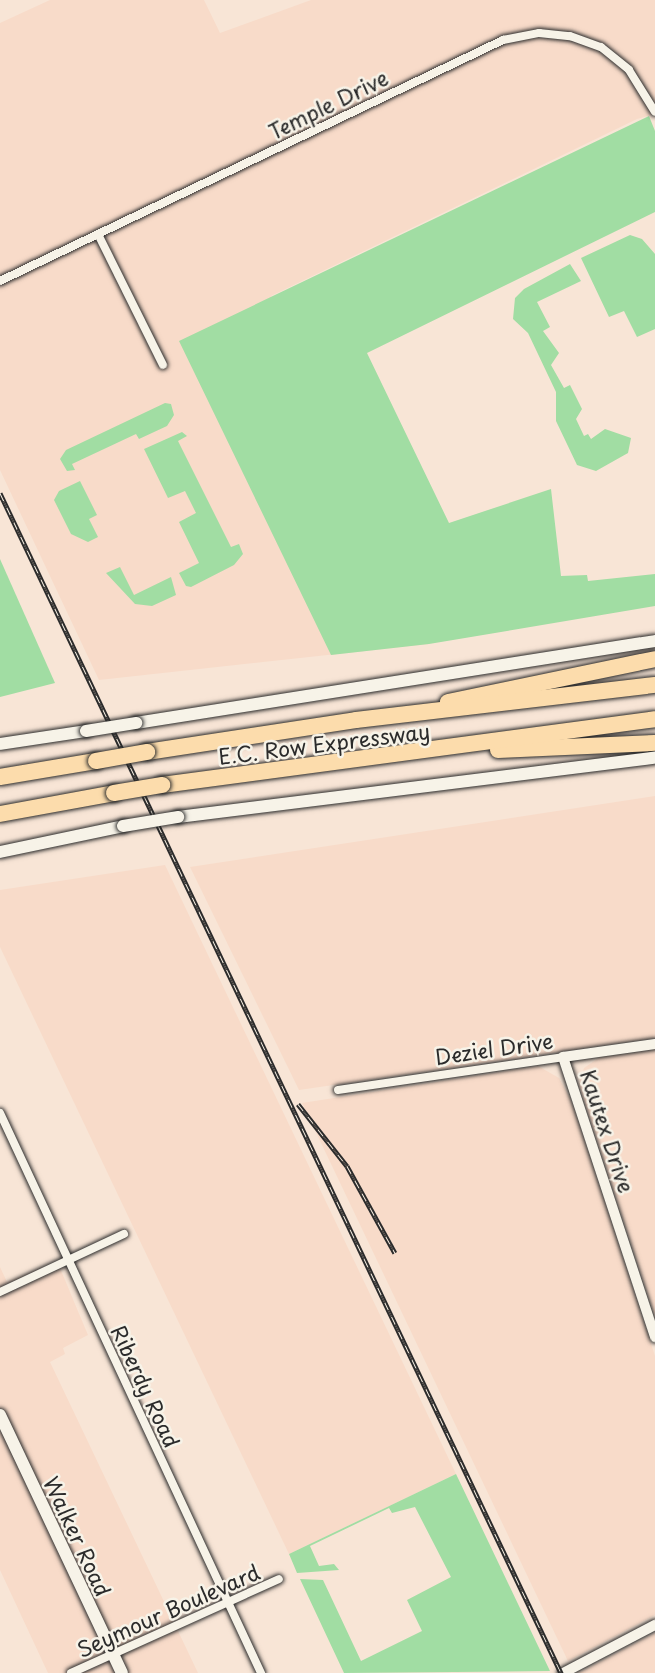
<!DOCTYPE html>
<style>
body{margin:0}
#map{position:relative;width:655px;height:1673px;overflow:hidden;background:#f8e5d6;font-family:"Playpen Sans",sans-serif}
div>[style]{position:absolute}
.built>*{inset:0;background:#f8dbc9}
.green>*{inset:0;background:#a1dda3}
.roads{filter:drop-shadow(0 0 2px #2b2b2b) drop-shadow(0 0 2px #2b2b2b)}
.minor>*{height:8px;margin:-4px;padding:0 4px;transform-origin:4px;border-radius:4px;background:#f7f3e8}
.tertiary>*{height:10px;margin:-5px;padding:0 5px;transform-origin:5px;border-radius:5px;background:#f7f3e8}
.secondary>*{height:12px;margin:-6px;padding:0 6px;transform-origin:6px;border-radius:6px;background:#f7f3e8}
.motorway>*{height:16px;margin:-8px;padding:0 8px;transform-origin:8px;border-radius:8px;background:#fcdcac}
.rail>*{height:5px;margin-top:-2.5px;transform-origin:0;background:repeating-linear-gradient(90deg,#f7f3e8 0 8px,#2b2b2b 0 16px);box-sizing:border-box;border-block:2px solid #2b2b2b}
.bridges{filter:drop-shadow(0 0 2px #2b2b2b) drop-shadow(0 0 2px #2b2b2b)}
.secondary-bridge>*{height:12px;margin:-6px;padding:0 6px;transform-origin:6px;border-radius:6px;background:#f7f3e8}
.motorway-bridge>*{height:16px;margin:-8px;padding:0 8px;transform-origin:8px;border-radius:8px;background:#fcdcac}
span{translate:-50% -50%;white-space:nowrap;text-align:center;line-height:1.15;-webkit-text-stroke:5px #f7f3e8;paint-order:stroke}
.street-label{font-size:21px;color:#2b2b2b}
</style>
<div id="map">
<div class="built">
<div style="clip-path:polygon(50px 0,204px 0,220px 33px,311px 0,655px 0,655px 114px,637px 119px,271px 296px,429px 644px,99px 680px,0 470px,0 23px)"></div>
<div style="clip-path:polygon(655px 796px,655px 1038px,299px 1090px,190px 867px)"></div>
<div style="clip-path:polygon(165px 865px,456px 1474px,289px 1554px,0 947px,0 890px)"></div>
<div style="clip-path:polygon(655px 1049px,655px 1316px,579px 1085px,584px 1068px,600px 1057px)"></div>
<div style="clip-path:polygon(538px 1066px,559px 1078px,571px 1100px,655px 1356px,655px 1615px,568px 1661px,302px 1103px)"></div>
<div style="clip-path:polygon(57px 1261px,88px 1335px,63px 1348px,65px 1354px,50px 1362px,198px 1673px,48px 1673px,0 1570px,0 1267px,7px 1282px)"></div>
<div style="clip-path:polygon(655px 1633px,655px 1673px,579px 1673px)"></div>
</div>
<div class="green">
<div style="clip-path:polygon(649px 116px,655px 131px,655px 212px,367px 353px,449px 523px,551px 489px,561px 576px,587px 575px,588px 581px,655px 574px,655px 606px,429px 644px,331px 655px,179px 341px)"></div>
<div style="clip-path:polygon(630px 235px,642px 239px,655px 254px,655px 329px,637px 337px,624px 311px,609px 317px,581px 258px)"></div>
<div style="clip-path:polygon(570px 264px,581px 281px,537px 302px,550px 327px,543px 331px,559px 353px,551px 365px,564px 388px,570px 385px,582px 409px,576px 419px,584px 436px,588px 434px,591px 439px,605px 429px,631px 438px,628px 453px,596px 471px,577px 465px,556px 421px,556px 392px,528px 333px,513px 319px,515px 298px,524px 289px)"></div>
<div style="clip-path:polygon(165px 403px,171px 404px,174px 415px,167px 426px,139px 439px,136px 434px,72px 464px,75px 470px,67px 471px,60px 459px,66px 450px)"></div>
<div style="clip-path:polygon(182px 432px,187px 436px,178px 441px,231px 547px,239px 544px,243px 554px,234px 565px,191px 587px,186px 586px,179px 573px,199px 563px,179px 522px,196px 513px,185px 491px,168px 498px,144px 449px)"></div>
<div style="clip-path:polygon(80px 481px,97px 515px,89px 519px,98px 537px,88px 542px,71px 534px,54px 500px,59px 491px)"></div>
<div style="clip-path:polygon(0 559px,55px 683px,0 697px)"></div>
<div style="clip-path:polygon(120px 567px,134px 595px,171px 577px,176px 595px,152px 606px,135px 604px,106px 573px)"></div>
<div style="clip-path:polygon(456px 1474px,550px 1671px,344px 1673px,300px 1579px,323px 1580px,361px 1661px,422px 1631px,407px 1600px,451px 1577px,415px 1507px,392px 1513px,389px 1508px,310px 1546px,319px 1566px,334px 1564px,339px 1570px,297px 1573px,289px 1554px)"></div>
</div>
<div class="roads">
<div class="minor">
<div style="left:98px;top:234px;width:146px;rotate:63.6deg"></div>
<div style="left:0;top:281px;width:558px;rotate:-25.6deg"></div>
<div style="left:503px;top:40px;width:37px;rotate:-11deg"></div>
<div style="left:539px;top:33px;width:31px;rotate:6deg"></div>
<div style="left:570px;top:36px;width:33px;rotate:20deg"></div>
<div style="left:601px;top:47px;width:36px;rotate:39deg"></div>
<div style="left:629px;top:70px;width:49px;rotate:58.2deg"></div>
<div style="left:338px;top:1090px;width:227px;rotate:-8.3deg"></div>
<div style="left:0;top:1113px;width:618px;rotate:65.01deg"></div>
<div style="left:0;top:1292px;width:137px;rotate:-25.1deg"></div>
<div style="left:71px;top:1673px;width:228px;rotate:-24.3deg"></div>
</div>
<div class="tertiary">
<div style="left:655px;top:1044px;width:93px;rotate:172deg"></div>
<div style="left:563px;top:1057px;width:295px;rotate:71.8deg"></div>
<div style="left:563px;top:1673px;width:104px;rotate:-27.6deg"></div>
</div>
<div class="secondary">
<div style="left:136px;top:723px;width:525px;rotate:-8.98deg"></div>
<div style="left:0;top:744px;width:87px;rotate:-8.6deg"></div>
<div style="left:178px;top:817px;width:481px;rotate:-7.1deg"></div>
<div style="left:0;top:852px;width:126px;rotate:-11.9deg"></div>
<div style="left:0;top:1415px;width:285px;rotate:64.7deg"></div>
</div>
<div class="motorway">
<div style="left:448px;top:702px;width:211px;rotate:-11.7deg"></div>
<div style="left:498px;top:750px;width:157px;rotate:-2.6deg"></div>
<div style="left:147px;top:752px;width:211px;rotate:-8.7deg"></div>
<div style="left:356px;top:720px;width:301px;rotate:-6.7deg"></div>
<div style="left:0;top:777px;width:97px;rotate:-9.5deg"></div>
<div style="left:162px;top:785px;width:497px;rotate:-7.6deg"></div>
<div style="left:0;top:814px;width:116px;rotate:-10.4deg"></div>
</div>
</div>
<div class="rail">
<div style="left:0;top:493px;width:1307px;rotate:64.57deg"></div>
<div style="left:298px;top:1104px;width:79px;rotate:51.7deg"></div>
<div style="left:347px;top:1166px;width:99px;rotate:61.1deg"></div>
</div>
<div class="bridges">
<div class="secondary-bridge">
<div style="left:86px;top:731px;width:51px;rotate:-9.1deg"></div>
<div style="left:123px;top:826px;width:56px;rotate:-9.3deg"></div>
</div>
<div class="motorway-bridge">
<div style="left:96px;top:761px;width:52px;rotate:-10deg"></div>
<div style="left:114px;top:793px;width:49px;rotate:-9.5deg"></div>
</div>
</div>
<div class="street-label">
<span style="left:328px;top:104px;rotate:-26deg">Temple Drive</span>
<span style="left:324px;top:743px;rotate:-7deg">E.C. Row Expressway</span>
<span style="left:494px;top:1048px;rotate:-8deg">Deziel Drive</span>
<span style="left:608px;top:1131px;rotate:72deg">Kautex Drive</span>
<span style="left:146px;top:1386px;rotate:65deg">Riberdy Road</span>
<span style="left:78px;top:1536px;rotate:65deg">Walker Road</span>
<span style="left:168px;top:1610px;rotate:-24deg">Seymour Boulevard</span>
</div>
</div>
